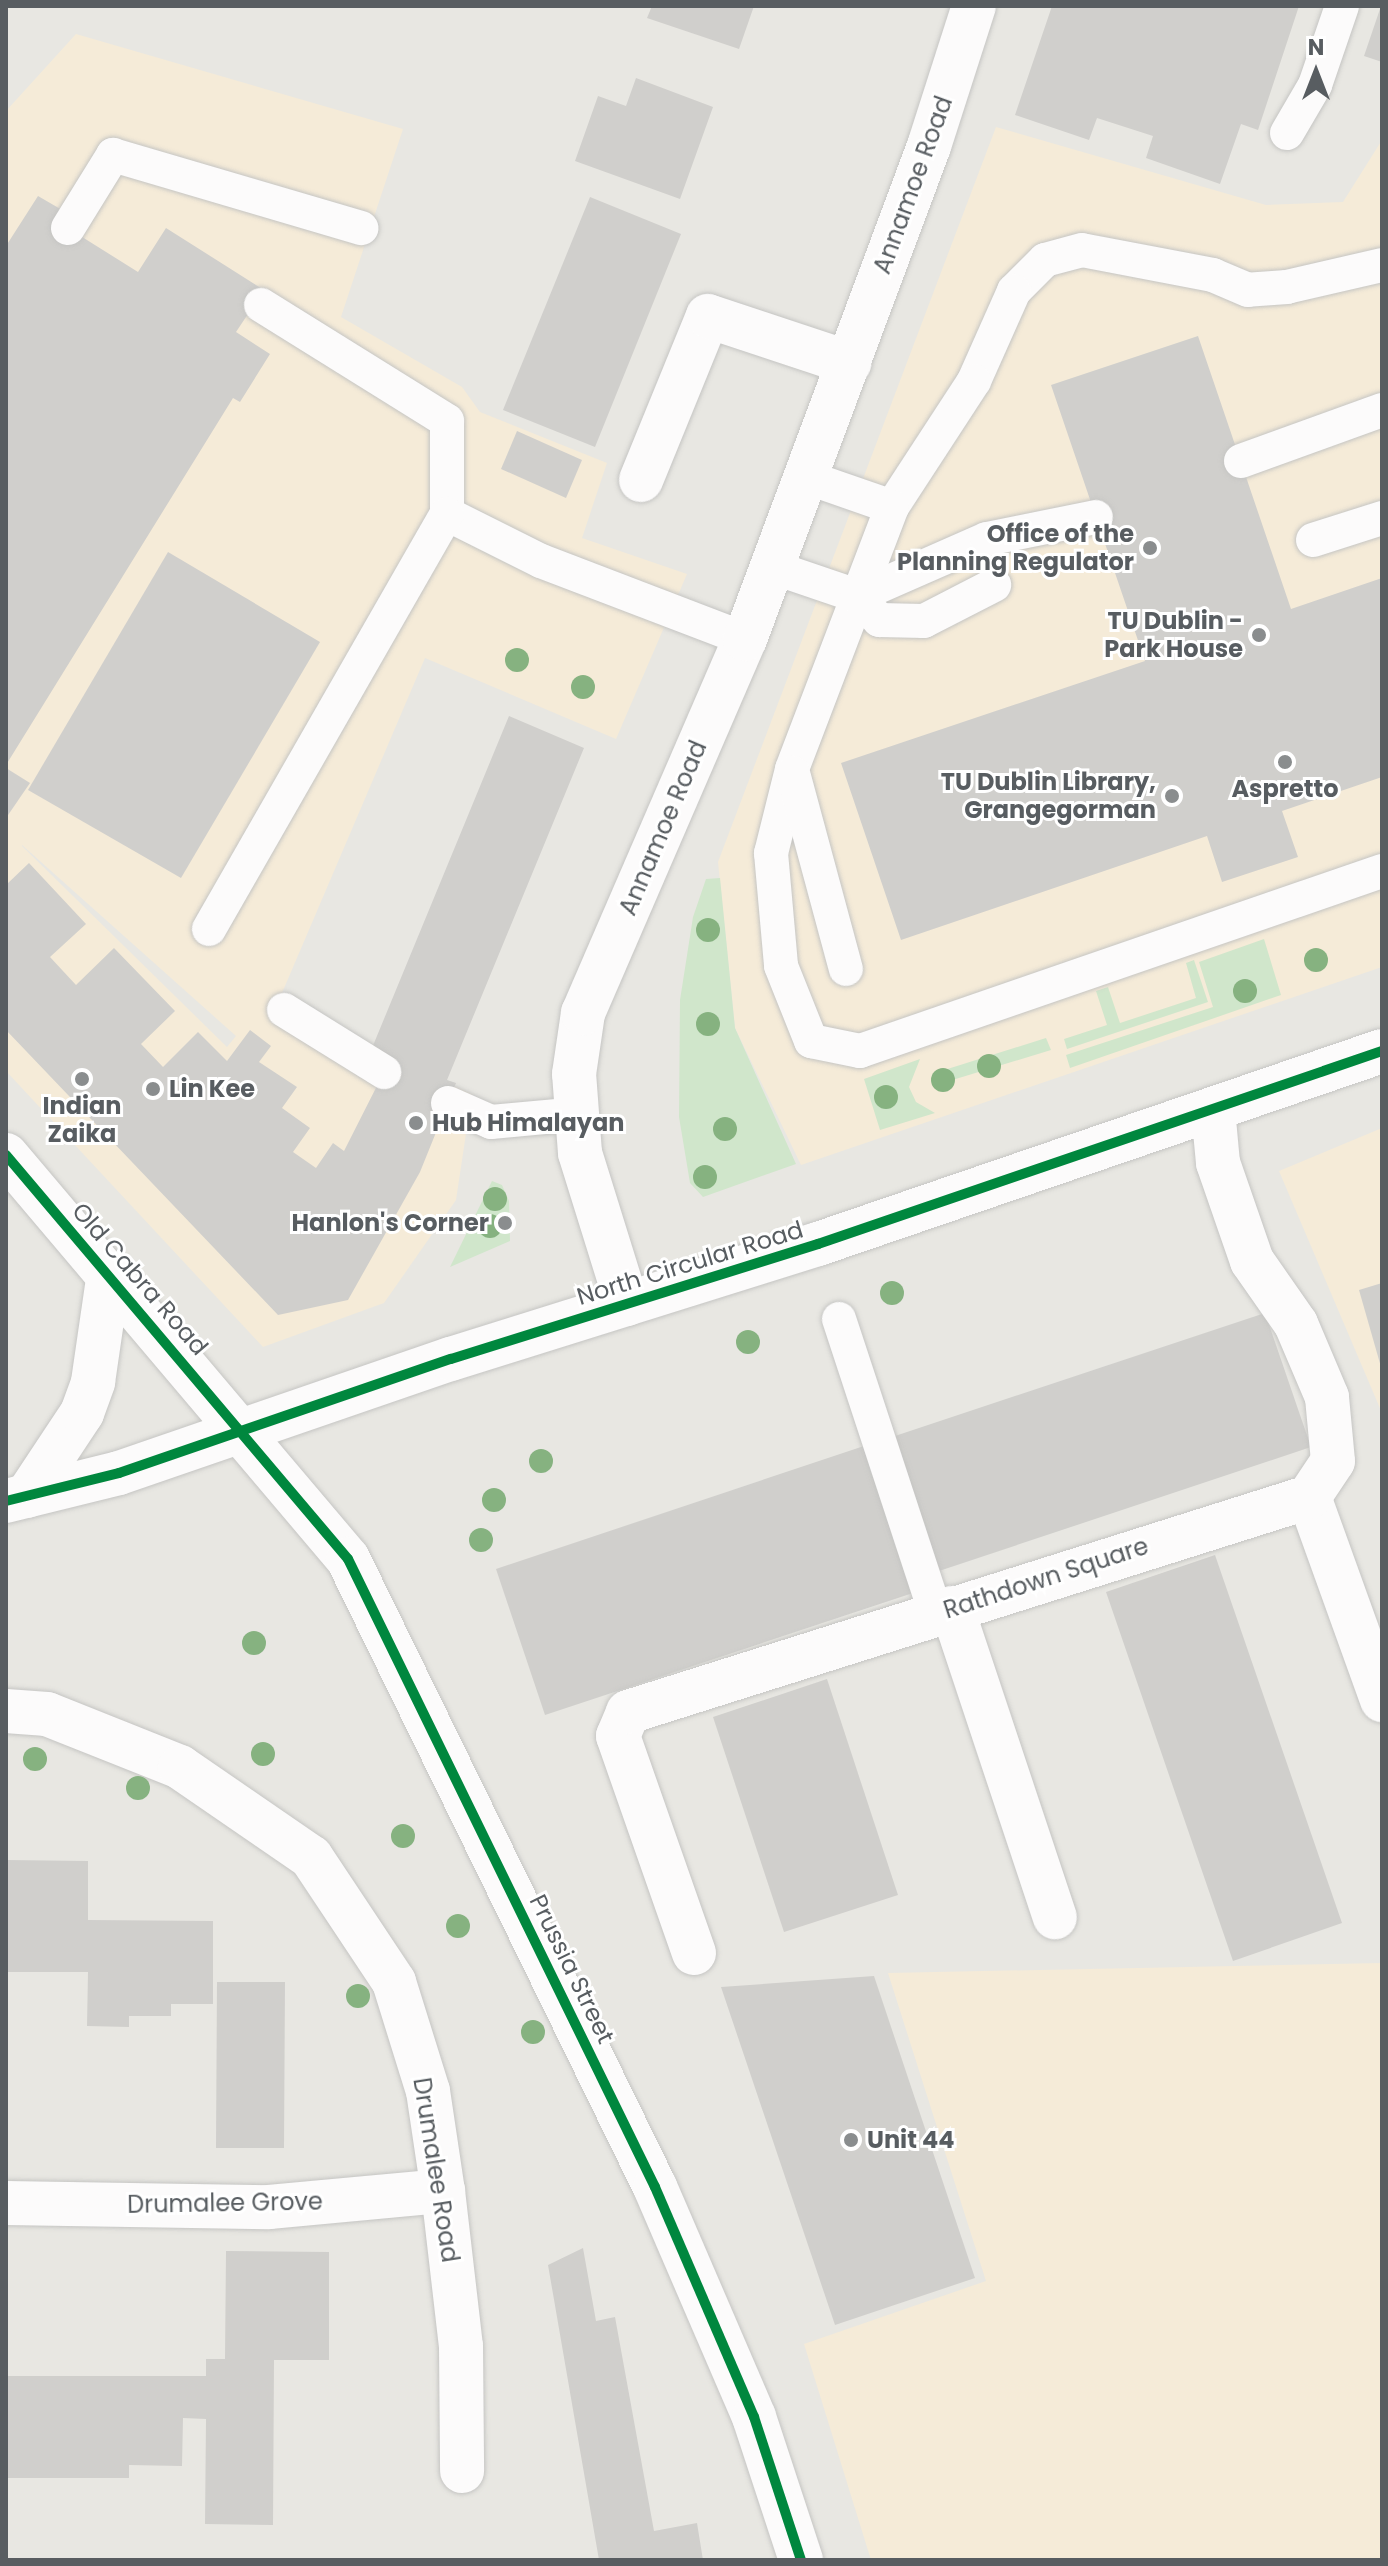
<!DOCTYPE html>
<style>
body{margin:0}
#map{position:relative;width:1388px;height:2566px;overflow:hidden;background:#e8e7e2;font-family:Poppins,sans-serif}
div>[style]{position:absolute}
.commercial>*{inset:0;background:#f5ebd8}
.green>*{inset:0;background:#d0e6cb}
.building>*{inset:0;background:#d0cfcc}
.roads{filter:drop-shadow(0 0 2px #c5c5c3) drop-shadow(0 0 2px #c5c5c3)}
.service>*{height:34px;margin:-17px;padding:0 17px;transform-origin:17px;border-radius:17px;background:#fcfbfb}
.minor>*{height:44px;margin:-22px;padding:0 22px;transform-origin:22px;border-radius:22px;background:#fcfbfb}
.tertiary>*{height:44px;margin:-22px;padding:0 22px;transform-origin:22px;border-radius:22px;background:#fcfbfb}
.secondary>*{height:44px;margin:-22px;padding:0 22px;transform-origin:22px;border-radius:22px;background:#fcfbfb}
.cycleway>*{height:10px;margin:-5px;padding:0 5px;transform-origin:5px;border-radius:5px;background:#00873e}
.trees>*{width:24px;height:24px;margin:-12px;border-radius:50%;background:#86b280}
.dots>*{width:22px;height:22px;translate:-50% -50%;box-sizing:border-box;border:4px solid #fff;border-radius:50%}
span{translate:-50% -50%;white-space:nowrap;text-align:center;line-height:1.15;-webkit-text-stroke:6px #fff;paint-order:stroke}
.street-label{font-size:24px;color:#585d61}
.poi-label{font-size:24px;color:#585d61;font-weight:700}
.right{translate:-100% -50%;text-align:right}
.left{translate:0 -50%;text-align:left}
.frame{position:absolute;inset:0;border:8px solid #585d61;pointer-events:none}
.north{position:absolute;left:1276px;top:32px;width:80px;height:80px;-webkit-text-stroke:6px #fff;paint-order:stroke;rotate:0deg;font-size:22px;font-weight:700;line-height:32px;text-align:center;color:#585d61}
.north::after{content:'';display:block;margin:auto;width:28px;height:36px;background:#585d61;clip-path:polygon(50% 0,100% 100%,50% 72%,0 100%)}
</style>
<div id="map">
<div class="commercial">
<div style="clip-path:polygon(evenodd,76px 34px,403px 129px,341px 317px,462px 387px,480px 412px,607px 463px,582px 538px,687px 574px,616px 739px,425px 658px,282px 993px,369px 1049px,472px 1094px,456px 1200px,384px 1303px,263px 1347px,6px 1071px,6px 111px,76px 34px,22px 845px,236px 1036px,227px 1047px,22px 846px,22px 845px)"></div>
<div style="clip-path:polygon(996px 127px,1266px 205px,1343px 202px,1382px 140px,1382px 967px,801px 1165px,735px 1028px,718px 862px)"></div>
<div style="clip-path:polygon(1382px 1128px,1382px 1413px,1279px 1171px)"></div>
<div style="clip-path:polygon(1382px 1963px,1382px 2560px,871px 2560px,804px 2344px,986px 2281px,888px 1973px)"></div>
</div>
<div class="green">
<div style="clip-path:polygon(720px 878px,735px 1028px,796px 1164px,703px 1197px,690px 1183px,679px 1117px,680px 1000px,693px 917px,706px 879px)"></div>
<div style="clip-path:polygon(1264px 939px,1281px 995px,1070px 1068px,1066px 1055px,1213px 1007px,1199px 962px)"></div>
<div style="clip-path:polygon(1194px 960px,1208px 1002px,1067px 1049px,1064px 1039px,1107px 1025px,1096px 991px,1108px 987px,1120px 1023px,1196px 998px,1186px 963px)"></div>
<div style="clip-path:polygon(1046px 1038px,1051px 1050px,936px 1085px,938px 1072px)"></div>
<div style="clip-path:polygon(920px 1059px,909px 1087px,916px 1102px,935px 1113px,880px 1130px,864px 1079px)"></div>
<div style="clip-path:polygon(492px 1181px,502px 1185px,509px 1201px,510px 1241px,450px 1267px)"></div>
</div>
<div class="building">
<div style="clip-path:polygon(652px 6px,754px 6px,739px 49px,647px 18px)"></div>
<div style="clip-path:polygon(1052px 6px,1299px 6px,1258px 130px,1241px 124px,1220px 184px,1146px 158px,1153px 136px,1097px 118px,1089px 140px,1015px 115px)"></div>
<div style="clip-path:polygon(1381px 6px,1382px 6px,1382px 62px,1364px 56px)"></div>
<div style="clip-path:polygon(636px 78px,713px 107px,680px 199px,575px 161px,598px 96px,626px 106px)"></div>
<div style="clip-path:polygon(38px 196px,69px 214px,63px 225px,138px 272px,166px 228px,264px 290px,236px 332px,270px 354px,240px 402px,233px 398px,6px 765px,6px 246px)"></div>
<div style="clip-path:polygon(590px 197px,681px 234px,595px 447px,503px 410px)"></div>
<div style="clip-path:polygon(1198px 336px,1291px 609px,1382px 578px,1382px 777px,1282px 811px,1298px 857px,1222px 882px,1207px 836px,901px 940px,841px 763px,1145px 661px,1051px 385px)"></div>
<div style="clip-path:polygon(517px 431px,582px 460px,566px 498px,501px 469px)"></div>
<div style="clip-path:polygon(168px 552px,320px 642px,181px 878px,28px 790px)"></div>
<div style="clip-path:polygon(509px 716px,584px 748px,447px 1080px,456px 1083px,420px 1172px,348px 1300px,278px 1315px,6px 1030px,6px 885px,29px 863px,86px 924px,50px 957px,76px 985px,114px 948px,175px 1011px,141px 1044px,163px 1067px,198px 1032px,227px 1061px,250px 1030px,271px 1046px,259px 1062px,297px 1087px,282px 1108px,310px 1128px,293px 1152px,316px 1168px,333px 1143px,344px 1151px,384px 1072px,372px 1048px)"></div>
<div style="clip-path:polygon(6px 768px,30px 783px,6px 818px)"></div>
<div style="clip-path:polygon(1382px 1283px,1382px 1367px,1381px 1367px,1359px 1290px)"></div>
<div style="clip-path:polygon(1265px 1313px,1311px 1447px,939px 1571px,895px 1436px)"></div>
<div style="clip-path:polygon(870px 1444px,919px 1591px,545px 1715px,496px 1569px)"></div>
<div style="clip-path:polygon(1215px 1555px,1342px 1923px,1233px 1961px,1106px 1592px)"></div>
<div style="clip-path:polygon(827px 1679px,898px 1895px,784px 1932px,713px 1717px)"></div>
<div style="clip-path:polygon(6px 1860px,88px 1861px,88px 1920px,213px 1921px,213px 2004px,171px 2004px,171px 2016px,129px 2016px,129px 2027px,87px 2026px,88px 1972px,6px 1972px)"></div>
<div style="clip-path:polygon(874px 1976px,975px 2278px,835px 2325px,721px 1987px)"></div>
<div style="clip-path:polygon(217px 1982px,285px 1982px,284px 2148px,216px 2148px)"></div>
<div style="clip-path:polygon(583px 2248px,596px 2321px,615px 2317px,654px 2531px,697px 2523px,703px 2560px,599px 2560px,548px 2265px)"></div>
<div style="clip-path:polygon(226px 2251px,329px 2252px,329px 2360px,274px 2360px,273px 2525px,205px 2524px,206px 2419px,183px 2418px,182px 2466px,129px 2465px,129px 2478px,6px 2478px,6px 2376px,206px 2376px,206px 2359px,225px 2359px)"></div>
</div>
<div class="roads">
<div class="service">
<div style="left:1287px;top:133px;width:56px;rotate:-59.7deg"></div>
<div style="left:1315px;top:85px;width:83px;rotate:-71.1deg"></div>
<div style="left:68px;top:228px;width:86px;rotate:-58.3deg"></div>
<div style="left:113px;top:155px;width:259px;rotate:16.4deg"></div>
<div style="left:1382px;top:265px;width:98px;rotate:167deg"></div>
<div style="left:1287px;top:287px;width:39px;rotate:176deg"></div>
<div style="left:1248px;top:290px;width:38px;rotate:-157deg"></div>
<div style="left:1213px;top:275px;width:133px;rotate:-169.2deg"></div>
<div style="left:1082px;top:250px;width:38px;rotate:165deg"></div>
<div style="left:1045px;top:260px;width:44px;rotate:135deg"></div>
<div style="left:1014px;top:291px;width:98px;rotate:114deg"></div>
<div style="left:974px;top:381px;width:150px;rotate:123.1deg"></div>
<div style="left:892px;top:507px;width:280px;rotate:110.9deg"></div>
<div style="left:792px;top:769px;width:87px;rotate:104deg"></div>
<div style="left:771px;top:853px;width:113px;rotate:84.9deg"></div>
<div style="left:781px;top:966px;width:81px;rotate:68.2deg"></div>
<div style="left:811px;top:1041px;width:50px;rotate:11.5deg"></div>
<div style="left:860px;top:1051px;width:552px;rotate:-19.03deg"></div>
<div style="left:261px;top:305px;width:219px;rotate:31.9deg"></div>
<div style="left:447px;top:421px;width:93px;rotate:90deg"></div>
<div style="left:447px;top:514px;width:105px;rotate:26.6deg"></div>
<div style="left:541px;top:561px;width:218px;rotate:20.9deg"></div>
<div style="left:1241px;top:461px;width:150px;rotate:-19.9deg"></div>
<div style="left:806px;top:477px;width:91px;rotate:19.2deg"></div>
<div style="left:1313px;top:540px;width:72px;rotate:-17.7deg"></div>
<div style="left:772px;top:567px;width:90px;rotate:18.8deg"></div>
<div style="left:857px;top:596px;width:33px;rotate:47deg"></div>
<div style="left:879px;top:620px;width:45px;rotate:1.3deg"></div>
<div style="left:924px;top:621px;width:79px;rotate:-27.2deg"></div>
<div style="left:857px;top:596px;width:142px;rotate:-23.7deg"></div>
<div style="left:987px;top:539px;width:111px;rotate:-11.4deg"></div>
<div style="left:793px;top:773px;width:203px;rotate:74.9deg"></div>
<div style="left:209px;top:929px;width:478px;rotate:-60.2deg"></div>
<div style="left:284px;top:1010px;width:118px;rotate:31.8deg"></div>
<div style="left:448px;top:1103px;width:47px;rotate:23.8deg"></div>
<div style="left:491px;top:1122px;width:86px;rotate:-5.3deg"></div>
<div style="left:839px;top:1319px;width:311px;rotate:71.8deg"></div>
</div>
<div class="minor">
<div style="left:641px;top:480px;width:177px;rotate:-67.8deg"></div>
<div style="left:708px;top:316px;width:149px;rotate:18.4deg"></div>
<div style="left:1309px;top:1497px;width:216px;rotate:70.2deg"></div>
<div style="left:952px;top:1608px;width:326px;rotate:71.6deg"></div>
<div style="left:6px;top:1711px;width:41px;rotate:4.2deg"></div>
<div style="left:47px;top:1714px;width:143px;rotate:21.7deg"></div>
<div style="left:180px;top:1767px;width:159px;rotate:34.5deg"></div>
<div style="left:311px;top:1857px;width:150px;rotate:56.4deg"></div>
<div style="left:394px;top:1982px;width:114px;rotate:72.7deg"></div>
<div style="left:428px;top:2091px;width:101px;rotate:81.5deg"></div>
<div style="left:443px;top:2191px;width:156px;rotate:83.4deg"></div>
<div style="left:461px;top:2346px;width:125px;rotate:89.5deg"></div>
<div style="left:694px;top:1953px;width:230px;rotate:-109.3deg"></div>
<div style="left:618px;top:1736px;width:26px;rotate:-67deg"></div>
<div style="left:628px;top:1712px;width:714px;rotate:-17.52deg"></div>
<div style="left:1309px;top:1497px;width:43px;rotate:-56.3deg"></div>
<div style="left:1333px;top:1461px;width:64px;rotate:-95.4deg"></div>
<div style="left:1327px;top:1397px;width:79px;rotate:-113deg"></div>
<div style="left:1296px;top:1324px;width:77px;rotate:-124.9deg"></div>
<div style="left:1252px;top:1261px;width:104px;rotate:-109.1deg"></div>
<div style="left:1218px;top:1163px;width:54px;rotate:-95.3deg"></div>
<div style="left:6px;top:2203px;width:263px;rotate:0.9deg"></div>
<div style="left:269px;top:2207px;width:175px;rotate:-5.3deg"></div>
</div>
<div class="tertiary">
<div style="left:627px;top:1304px;width:158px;rotate:-107.3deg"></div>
<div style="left:580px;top:1153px;width:79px;rotate:-94.3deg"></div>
<div style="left:574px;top:1074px;width:62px;rotate:-81.6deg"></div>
<div style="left:583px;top:1013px;width:408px;rotate:-66.6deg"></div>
<div style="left:745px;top:639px;width:526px;rotate:-69.53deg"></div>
<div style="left:929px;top:146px;width:147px;rotate:-72.2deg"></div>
</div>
<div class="secondary">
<div style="left:6px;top:1155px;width:529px;rotate:49.75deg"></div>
<div style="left:348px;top:1559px;width:699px;rotate:63.95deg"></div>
<div style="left:655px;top:2187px;width:250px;rotate:66.7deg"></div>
<div style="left:754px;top:2417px;width:151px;rotate:71.8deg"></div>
<div style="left:27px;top:1496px;width:100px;rotate:-56.5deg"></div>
<div style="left:82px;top:1413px;width:33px;rotate:-70deg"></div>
<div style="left:93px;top:1382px;width:111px;rotate:-81.7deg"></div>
<div style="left:6px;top:1501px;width:116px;rotate:-13.9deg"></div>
<div style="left:119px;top:1473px;width:351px;rotate:-19deg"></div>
<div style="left:451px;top:1359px;width:385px;rotate:-17.4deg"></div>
<div style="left:818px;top:1244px;width:596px;rotate:-18.89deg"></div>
</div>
</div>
<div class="cycleway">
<div style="left:6px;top:1155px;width:529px;rotate:49.75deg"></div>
<div style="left:348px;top:1559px;width:699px;rotate:63.95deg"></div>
<div style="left:655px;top:2187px;width:250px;rotate:66.7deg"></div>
<div style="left:754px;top:2417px;width:151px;rotate:71.8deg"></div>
<div style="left:6px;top:1501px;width:116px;rotate:-13.9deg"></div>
<div style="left:119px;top:1473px;width:351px;rotate:-19deg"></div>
<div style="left:451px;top:1359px;width:385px;rotate:-17.4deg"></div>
<div style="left:818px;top:1244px;width:596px;rotate:-18.89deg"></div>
</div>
<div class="trees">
<div style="left:517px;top:660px"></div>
<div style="left:583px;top:687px"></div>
<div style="left:708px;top:930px"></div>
<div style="left:1316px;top:960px"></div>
<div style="left:1245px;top:991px"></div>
<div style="left:708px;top:1024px"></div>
<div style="left:989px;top:1066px"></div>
<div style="left:943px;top:1080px"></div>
<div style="left:886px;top:1097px"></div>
<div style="left:725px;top:1129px"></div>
<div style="left:705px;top:1177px"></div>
<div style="left:495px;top:1199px"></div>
<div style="left:490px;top:1226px"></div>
<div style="left:892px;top:1293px"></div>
<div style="left:748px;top:1342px"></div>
<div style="left:541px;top:1461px"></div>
<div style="left:494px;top:1500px"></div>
<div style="left:481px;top:1540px"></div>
<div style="left:254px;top:1643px"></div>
<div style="left:263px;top:1754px"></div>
<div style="left:35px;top:1759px"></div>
<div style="left:138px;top:1788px"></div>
<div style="left:403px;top:1836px"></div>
<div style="left:458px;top:1926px"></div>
<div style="left:358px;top:1996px"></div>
<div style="left:533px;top:2032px"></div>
</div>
<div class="dots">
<div style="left:1150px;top:548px;background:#8a8d8e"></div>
<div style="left:1259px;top:635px;background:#8a8d8e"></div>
<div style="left:1285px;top:762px;background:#8a8d8e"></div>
<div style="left:1172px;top:796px;background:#8a8d8e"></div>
<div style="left:82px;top:1079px;background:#8a8d8e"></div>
<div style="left:153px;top:1089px;background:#8a8d8e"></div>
<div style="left:416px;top:1123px;background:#8a8d8e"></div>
<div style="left:505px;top:1223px;background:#8a8d8e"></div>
<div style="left:851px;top:2140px;background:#8a8d8e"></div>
</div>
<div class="street-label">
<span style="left:913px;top:185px;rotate:-70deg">Annamoe Road</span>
<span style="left:663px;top:828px;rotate:-67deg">Annamoe Road</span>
<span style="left:690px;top:1263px;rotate:-17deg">North Circular Road</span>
<span style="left:140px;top:1279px;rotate:49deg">Old Cabra Road</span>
<span style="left:1046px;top:1578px;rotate:-18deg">Rathdown Square</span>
<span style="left:572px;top:1969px;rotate:64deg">Prussia Street</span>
<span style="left:436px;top:2170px;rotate:81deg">Drumalee Road</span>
<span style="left:225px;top:2203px;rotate:-1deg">Drumalee Grove</span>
</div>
<div class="poi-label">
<span class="right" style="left:1134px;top:548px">Office of the<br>Planning Regulator</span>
<span class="right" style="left:1243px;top:635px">TU Dublin -<br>Park House</span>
<span class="right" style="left:1156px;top:796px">TU Dublin Library,<br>Grangegorman</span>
<span style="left:1285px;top:789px">Aspretto</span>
<span class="left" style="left:169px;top:1089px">Lin Kee</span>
<span style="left:82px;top:1120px">Indian<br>Zaika</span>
<span class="left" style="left:432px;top:1123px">Hub Himalayan</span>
<span class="right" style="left:489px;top:1223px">Hanlon's Corner</span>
<span class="left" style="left:867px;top:2140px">Unit 44</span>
</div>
<div class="frame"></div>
<div class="north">N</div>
</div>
